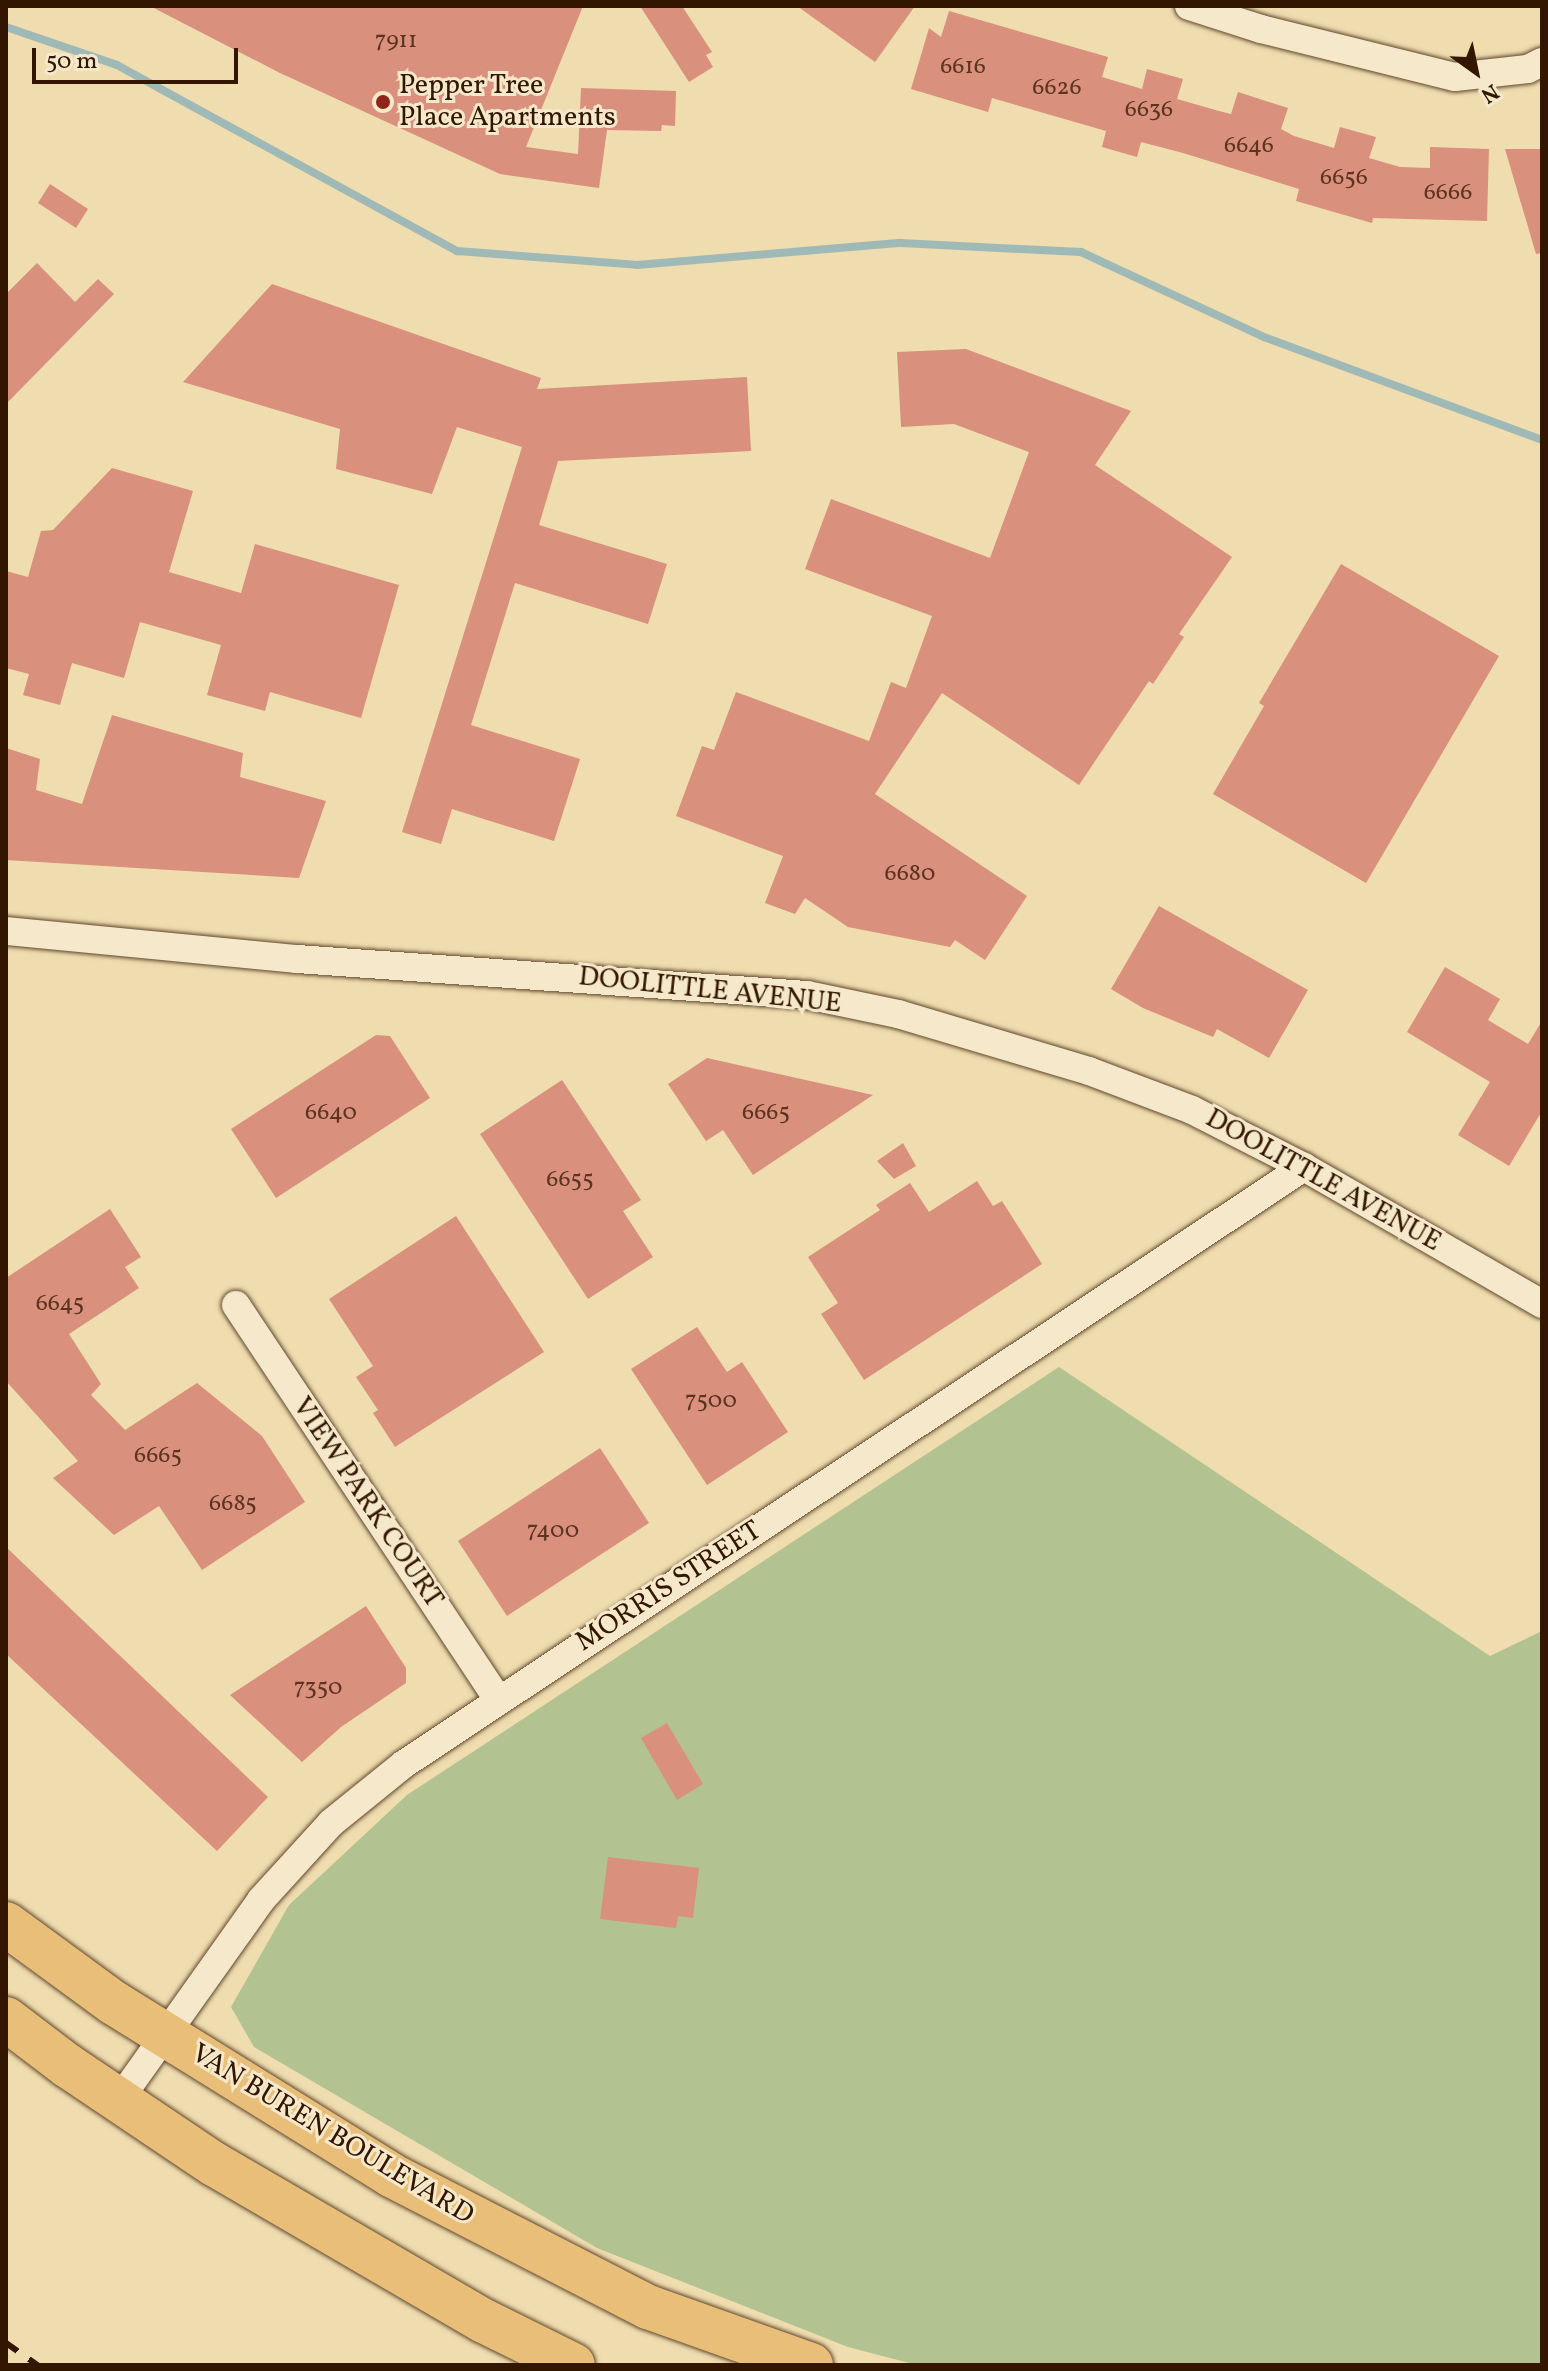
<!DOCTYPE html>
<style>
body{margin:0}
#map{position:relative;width:1548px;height:2371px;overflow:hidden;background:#efdcaf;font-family:Vollkorn,serif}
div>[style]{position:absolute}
.green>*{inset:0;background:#b2c290}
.stream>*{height:8px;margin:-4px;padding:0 4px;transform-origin:4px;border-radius:4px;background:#9fb9b6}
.building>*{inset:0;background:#d9907d}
.roads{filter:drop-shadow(0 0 2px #61482c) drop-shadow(0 0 2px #61482c)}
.minor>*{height:28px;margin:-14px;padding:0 14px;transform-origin:14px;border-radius:14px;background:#f5e8cb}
.primary>*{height:44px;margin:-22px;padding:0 22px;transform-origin:22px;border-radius:22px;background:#e8be78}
.rail>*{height:6px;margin-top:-3px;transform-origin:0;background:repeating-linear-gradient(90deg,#321600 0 14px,transparent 0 28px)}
.dots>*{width:22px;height:22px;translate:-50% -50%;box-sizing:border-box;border:4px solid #f5e8cb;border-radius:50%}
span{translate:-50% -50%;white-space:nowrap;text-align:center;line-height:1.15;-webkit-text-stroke:6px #f5e8cb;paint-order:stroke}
.number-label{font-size:24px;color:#5c341f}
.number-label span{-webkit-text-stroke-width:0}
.poi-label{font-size:28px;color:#321600}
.left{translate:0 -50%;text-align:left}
.street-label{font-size:28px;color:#321600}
.frame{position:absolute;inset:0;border:8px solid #321600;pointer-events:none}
.north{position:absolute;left:1436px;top:32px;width:80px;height:80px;-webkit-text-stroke:6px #f5e8cb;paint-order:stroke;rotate:147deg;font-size:22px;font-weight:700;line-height:32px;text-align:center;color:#321600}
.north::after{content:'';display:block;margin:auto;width:28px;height:36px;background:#321600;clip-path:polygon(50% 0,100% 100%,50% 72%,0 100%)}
.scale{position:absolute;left:32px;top:48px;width:206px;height:36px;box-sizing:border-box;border:4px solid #321600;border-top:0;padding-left:10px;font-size:24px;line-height:28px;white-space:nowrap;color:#321600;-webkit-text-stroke:6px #f5e8cb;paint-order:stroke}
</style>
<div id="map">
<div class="green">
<div style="clip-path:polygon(1059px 1367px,1490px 1656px,1542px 1631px,1542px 2365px,917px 2365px,848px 2347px,597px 2248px,254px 2047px,231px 2007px,289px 1905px,407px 1795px)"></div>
</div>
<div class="stream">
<div style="left:6px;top:27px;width:117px;rotate:18.9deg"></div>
<div style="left:117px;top:65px;width:388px;rotate:28.7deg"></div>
<div style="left:457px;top:251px;width:181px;rotate:4.4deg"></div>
<div style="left:637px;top:265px;width:265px;rotate:-4.8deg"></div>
<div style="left:901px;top:243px;width:180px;rotate:2.9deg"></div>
<div style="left:1081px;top:252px;width:202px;rotate:24.9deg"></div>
<div style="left:1264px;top:337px;width:296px;rotate:20.3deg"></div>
</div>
<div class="building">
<div style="clip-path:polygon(150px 6px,583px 6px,526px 147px,578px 154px,581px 88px,676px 91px,675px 126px,662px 125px,661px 131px,607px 130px,599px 188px,500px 174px,280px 73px)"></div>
<div style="clip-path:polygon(640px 6px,682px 6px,712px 52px,706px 55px,713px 67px,689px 82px)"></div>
<div style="clip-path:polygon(797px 6px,915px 6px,875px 62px)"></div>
<div style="clip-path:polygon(949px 11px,1108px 57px,1102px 77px,1142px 89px,1147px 69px,1183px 79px,1177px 99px,1219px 111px,1231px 114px,1238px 92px,1288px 108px,1281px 129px,1294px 136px,1334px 148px,1340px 127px,1376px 137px,1369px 158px,1400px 167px,1430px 168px,1430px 147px,1489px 149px,1487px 221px,1373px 218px,1372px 223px,1296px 201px,1299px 189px,1183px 153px,1141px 142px,1137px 157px,1102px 147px,1106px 131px,992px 98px,988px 112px,911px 89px,929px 28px,941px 37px)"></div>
<div style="clip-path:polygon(1505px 149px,1542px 149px,1542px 253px,1536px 254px)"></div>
<div style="clip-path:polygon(50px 184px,88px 209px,76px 228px,38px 203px)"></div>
<div style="clip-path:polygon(37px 263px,75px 302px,98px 279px,114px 294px,6px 404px,6px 294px)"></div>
<div style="clip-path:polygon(272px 284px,541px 378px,537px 389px,747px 377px,751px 451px,558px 461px,539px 525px,667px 564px,648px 624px,515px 583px,471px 725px,580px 759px,554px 841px,452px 809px,441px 844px,402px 832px,522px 447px,457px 427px,432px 494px,336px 469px,340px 429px,183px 382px)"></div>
<div style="clip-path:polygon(966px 349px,1131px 411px,1095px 465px,1232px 557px,1179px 634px,1184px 637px,1153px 684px,1149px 681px,1079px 785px,942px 693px,875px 794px,1027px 896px,985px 960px,955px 940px,950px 947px,848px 927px,805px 898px,795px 914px,765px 903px,783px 856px,676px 816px,702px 746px,714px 750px,736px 692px,869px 741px,891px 682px,906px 688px,932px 616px,805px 569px,831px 499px,990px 558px,1029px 452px,954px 424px,901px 427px,897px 352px)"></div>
<div style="clip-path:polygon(112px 468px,193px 491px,169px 572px,241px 593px,255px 544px,399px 585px,361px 718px,270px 692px,265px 711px,207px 695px,221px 645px,140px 622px,124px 678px,72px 663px,60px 705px,23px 695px,29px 674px,6px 668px,6px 571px,28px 577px,41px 531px,53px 530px)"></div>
<div style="clip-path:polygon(1341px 564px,1499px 656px,1366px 883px,1213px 794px,1264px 706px,1259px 703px)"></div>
<div style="clip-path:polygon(112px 715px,243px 753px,240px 777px,326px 801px,299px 878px,6px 860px,6px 748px,40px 759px,36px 790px,82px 804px)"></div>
<div style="clip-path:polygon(1159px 906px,1308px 990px,1269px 1058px,1217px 1029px,1213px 1037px,1143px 1008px,1111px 989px)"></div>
<div style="clip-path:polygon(1445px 967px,1500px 999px,1488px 1020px,1528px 1044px,1542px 1021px,1542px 1111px,1509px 1166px,1458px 1135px,1490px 1082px,1407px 1032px)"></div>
<div style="clip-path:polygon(376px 1035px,390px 1036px,430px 1098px,276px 1198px,231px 1129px)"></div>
<div style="clip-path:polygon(707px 1058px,873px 1095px,753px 1175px,723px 1130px,706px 1141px,668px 1084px)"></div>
<div style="clip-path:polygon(562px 1080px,641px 1200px,623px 1211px,653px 1257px,588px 1299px,480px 1134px)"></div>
<div style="clip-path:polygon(903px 1143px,916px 1166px,894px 1179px,877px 1161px)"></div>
<div style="clip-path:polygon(977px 1181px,993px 1206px,1002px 1201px,1042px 1264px,864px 1380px,821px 1314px,838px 1303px,808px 1257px,880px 1210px,876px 1205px,910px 1183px,929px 1212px)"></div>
<div style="clip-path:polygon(110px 1209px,141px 1257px,125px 1267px,139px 1288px,69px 1334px,101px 1384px,91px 1395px,125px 1430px,197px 1383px,262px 1436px,305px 1502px,202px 1570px,159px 1506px,114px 1535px,53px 1478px,78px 1461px,6px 1381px,6px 1278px)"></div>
<div style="clip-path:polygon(456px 1216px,544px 1352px,395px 1447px,373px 1413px,378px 1410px,356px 1377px,373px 1366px,329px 1299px)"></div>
<div style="clip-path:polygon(697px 1327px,727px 1372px,742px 1362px,788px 1432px,707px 1485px,631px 1369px)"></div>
<div style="clip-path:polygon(600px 1448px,649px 1523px,507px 1616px,458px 1541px)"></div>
<div style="clip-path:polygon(6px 1547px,268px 1797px,217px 1851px,6px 1654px)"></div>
<div style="clip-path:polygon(366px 1606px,406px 1668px,406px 1683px,341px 1727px,302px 1762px,230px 1695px)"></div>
<div style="clip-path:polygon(667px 1723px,703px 1784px,677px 1800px,641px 1738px)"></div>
<div style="clip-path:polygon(608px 1857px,699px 1868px,693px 1918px,678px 1916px,676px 1928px,600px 1919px)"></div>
</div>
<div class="roads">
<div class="minor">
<div style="left:1189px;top:6px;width:76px;rotate:17.7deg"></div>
<div style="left:1261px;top:29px;width:200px;rotate:13.9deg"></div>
<div style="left:1455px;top:77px;width:73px;rotate:-6.3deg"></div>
<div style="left:1528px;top:69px;width:16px;rotate:-27deg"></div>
<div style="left:6px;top:931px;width:292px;rotate:5.5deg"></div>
<div style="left:297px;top:959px;width:511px;rotate:4.04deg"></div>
<div style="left:807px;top:995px;width:93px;rotate:11.8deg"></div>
<div style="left:898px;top:1014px;width:199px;rotate:16.6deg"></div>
<div style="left:1089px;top:1071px;width:110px;rotate:20.7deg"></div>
<div style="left:1192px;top:1110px;width:126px;rotate:27deg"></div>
<div style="left:1304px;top:1167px;width:275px;rotate:29.9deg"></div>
<div style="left:236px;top:1305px;width:474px;rotate:56.4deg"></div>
<div style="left:119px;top:2100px;width:245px;rotate:-54.6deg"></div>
<div style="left:261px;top:1900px;width:104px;rotate:-47.7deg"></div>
<div style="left:331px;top:1823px;width:94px;rotate:-38.9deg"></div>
<div style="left:404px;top:1764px;width:1080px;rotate:-33.56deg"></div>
</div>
<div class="primary">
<div style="left:6px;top:1924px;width:134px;rotate:36.2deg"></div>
<div style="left:114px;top:2003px;width:326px;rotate:31.8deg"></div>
<div style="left:391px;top:2175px;width:289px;rotate:27.2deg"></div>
<div style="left:648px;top:2307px;width:173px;rotate:19.6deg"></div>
<div style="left:6px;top:2019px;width:78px;rotate:37.2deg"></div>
<div style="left:68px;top:2066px;width:176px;rotate:33.9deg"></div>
<div style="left:214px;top:2164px;width:312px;rotate:30.2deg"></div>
<div style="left:484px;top:2321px;width:99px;rotate:26.3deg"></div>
</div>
</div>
<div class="rail">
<div style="left:6px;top:2343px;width:39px;rotate:35deg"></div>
</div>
<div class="dots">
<div style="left:383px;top:102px;background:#8f2418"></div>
</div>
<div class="number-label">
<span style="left:396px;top:42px">7911</span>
<span style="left:963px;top:68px">6616</span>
<span style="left:1057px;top:89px">6626</span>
<span style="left:1149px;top:111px">6636</span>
<span style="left:1249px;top:147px">6646</span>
<span style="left:1344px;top:179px">6656</span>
<span style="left:1448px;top:194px">6666</span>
<span style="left:910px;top:875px">6680</span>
<span style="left:331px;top:1114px">6640</span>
<span style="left:766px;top:1114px">6665</span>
<span style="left:570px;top:1181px">6655</span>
<span style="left:60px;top:1305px">6645</span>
<span style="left:711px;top:1402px">7500</span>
<span style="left:158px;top:1457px">6665</span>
<span style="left:233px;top:1505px">6685</span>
<span style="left:553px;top:1532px">7400</span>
<span style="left:318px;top:1689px">7350</span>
</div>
<div class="poi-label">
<span class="left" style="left:399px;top:102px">Pepper Tree<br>Place Apartments</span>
</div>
<div class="street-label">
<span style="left:710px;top:991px;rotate:6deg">DOOLITTLE AVENUE</span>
<span style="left:1323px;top:1181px;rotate:29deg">DOOLITTLE AVENUE</span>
<span style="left:367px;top:1503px;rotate:56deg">VIEW PARK COURT</span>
<span style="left:669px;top:1587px;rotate:-33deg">MORRIS STREET</span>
<span style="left:332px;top:2135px;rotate:31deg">VAN BUREN BOULEVARD</span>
</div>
<div class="frame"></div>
<div class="north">N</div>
<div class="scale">50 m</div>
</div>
